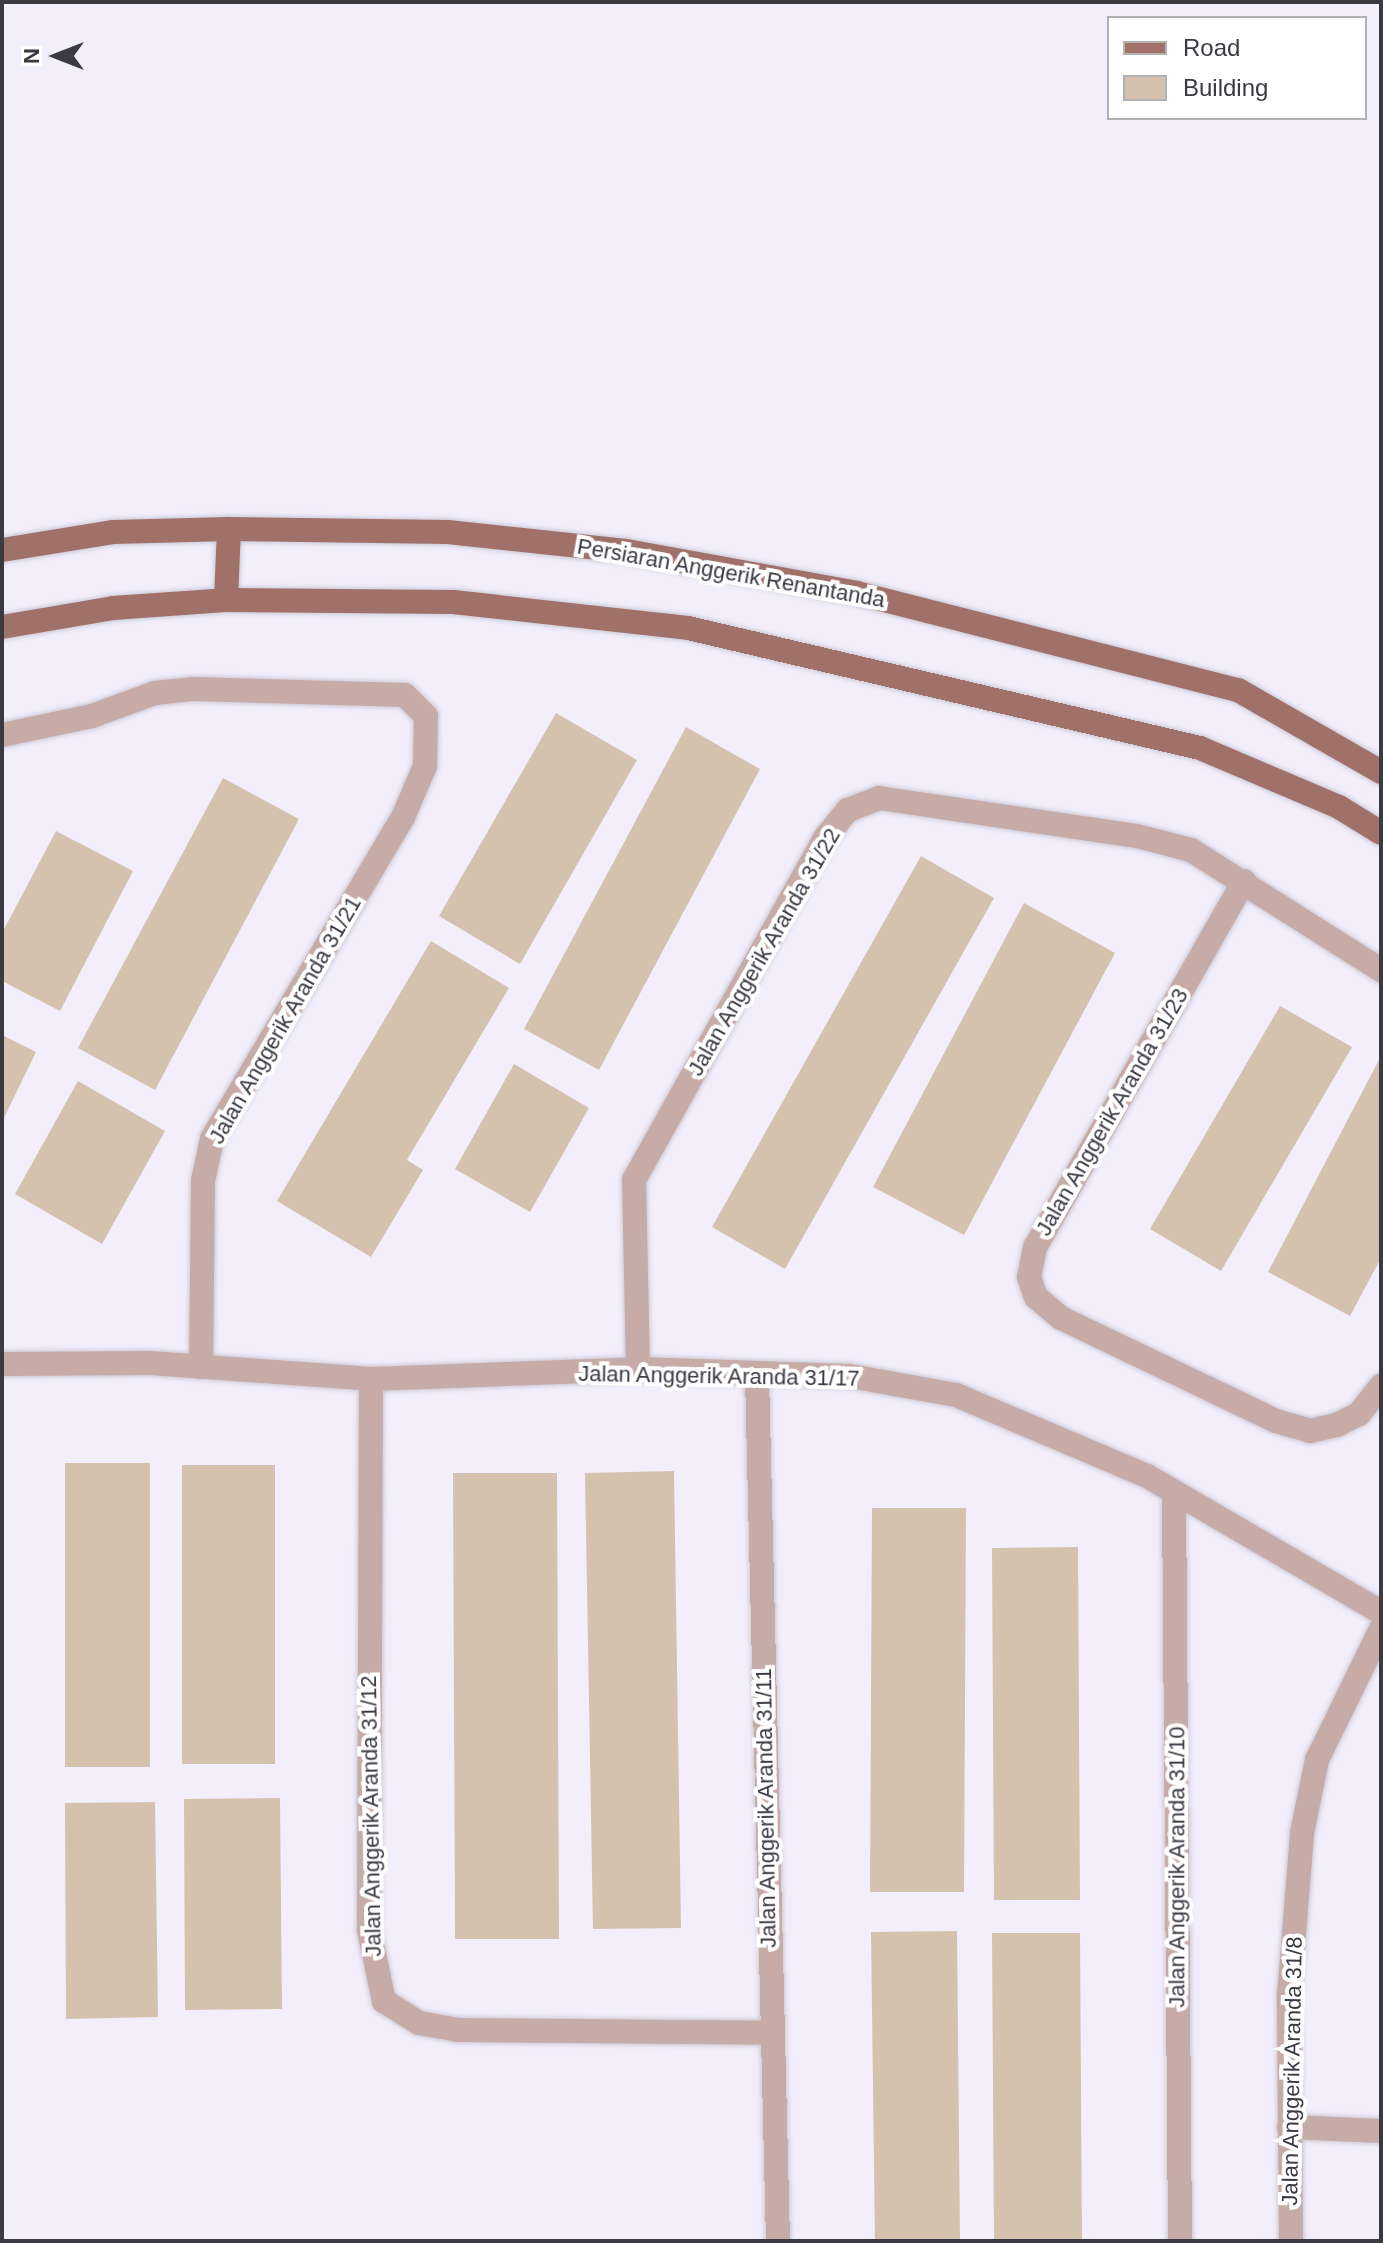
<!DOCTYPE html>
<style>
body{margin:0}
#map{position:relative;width:1383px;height:2243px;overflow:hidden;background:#f2eefc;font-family:Arial,sans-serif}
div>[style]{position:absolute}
.building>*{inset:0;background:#d4c2af}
.roads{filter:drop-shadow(0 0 2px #cdcad7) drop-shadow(0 0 2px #cdcad7)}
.minor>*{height:24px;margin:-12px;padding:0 12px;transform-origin:12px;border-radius:12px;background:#c7aba6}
.major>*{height:24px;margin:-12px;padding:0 12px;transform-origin:12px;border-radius:12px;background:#a07169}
span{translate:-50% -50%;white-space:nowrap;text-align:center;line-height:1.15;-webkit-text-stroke:8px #fff;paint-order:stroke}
.street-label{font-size:22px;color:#3b3942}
.frame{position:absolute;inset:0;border:4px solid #3b3942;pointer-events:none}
.legend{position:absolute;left:1107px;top:16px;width:260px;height:104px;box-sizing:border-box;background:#fff;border:2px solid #b1b0b3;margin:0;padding:10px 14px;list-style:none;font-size:24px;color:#3b3942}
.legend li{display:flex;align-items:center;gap:16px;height:40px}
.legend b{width:40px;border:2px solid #b1b0b3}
.north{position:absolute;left:16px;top:16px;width:80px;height:80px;-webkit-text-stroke:6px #fff;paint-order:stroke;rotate:270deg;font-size:22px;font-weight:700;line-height:32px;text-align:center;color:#3b3942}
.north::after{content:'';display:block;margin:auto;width:28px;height:36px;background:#3b3942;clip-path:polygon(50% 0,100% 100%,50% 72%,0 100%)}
</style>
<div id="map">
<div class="building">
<div style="clip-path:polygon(556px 713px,637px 760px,520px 964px,439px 916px)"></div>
<div style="clip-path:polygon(686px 727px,760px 769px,599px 1070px,524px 1029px)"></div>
<div style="clip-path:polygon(223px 778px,299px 819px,155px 1090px,78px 1048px)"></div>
<div style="clip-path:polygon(56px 831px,133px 871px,60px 1011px,2px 981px,2px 933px)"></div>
<div style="clip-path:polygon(921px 856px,994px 898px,785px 1269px,712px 1227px)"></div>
<div style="clip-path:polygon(1024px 903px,1115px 953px,964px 1235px,873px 1187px)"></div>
<div style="clip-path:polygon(431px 941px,509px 988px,407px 1160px,423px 1170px,371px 1257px,277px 1201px)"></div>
<div style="clip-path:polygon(1280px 1006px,1352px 1047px,1221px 1271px,1150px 1229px)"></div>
<div style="clip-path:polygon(2px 1035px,36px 1052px,2px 1122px)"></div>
<div style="clip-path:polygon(1381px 1056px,1381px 1258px,1350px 1316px,1268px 1272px)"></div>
<div style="clip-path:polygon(514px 1064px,589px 1108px,530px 1212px,455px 1169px)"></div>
<div style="clip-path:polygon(78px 1081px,165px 1131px,102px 1244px,15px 1194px)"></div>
<div style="clip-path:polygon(65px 1463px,150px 1463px,150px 1767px,65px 1767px)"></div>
<div style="clip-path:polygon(182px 1465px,275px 1465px,275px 1764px,182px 1764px)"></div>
<div style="clip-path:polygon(674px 1471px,681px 1928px,593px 1929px,585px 1473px)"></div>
<div style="clip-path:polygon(453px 1473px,557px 1473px,559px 1939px,455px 1939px)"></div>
<div style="clip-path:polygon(872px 1508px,966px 1508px,964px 1892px,870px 1892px)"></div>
<div style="clip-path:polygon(1078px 1547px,1080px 1900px,994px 1900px,992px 1548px)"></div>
<div style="clip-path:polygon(280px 1798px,282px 2009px,185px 2010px,184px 1799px)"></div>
<div style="clip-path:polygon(155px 1802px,158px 2017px,66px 2019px,65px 1803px)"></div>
<div style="clip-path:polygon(957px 1931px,960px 2241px,875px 2241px,871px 1932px)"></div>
<div style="clip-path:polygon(992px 1933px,1080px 1933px,1082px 2241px,994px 2241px)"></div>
</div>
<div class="roads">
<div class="minor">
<div style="left:2px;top:735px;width:92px;rotate:-11.9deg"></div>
<div style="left:92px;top:716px;width:67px;rotate:-20.1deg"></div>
<div style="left:155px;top:693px;width:39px;rotate:-6deg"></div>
<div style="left:194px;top:689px;width:211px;rotate:1.6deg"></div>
<div style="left:405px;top:695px;width:30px;rotate:45deg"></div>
<div style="left:426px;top:716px;width:50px;rotate:91.1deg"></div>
<div style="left:425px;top:766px;width:56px;rotate:113.3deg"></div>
<div style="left:403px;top:817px;width:374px;rotate:120.7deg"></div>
<div style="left:212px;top:1139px;width:43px;rotate:102.1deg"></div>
<div style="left:203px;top:1181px;width:186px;rotate:90.6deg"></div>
<div style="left:1244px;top:881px;width:421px;rotate:119.7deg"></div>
<div style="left:1035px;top:1247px;width:31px;rotate:101deg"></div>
<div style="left:1029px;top:1277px;width:21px;rotate:71deg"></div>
<div style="left:1036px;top:1297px;width:33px;rotate:40deg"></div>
<div style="left:1061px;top:1318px;width:238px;rotate:25.6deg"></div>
<div style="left:1276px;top:1421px;width:35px;rotate:16deg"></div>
<div style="left:1310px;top:1431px;width:28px;rotate:-13deg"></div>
<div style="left:1337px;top:1425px;width:25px;rotate:-27deg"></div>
<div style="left:1359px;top:1414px;width:36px;rotate:-52deg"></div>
<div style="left:2px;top:1364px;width:148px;rotate:-0.4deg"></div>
<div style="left:150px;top:1363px;width:222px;rotate:4.1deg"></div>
<div style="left:371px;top:1379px;width:267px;rotate:-2.1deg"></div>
<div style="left:638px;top:1369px;width:212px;rotate:1.9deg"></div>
<div style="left:850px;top:1376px;width:108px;rotate:10.2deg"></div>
<div style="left:956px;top:1395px;width:207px;rotate:23deg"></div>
<div style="left:1147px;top:1476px;width:271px;rotate:30.2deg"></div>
<div style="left:638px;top:1369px;width:189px;rotate:-91.2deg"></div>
<div style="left:634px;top:1180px;width:392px;rotate:-60.8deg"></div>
<div style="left:825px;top:838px;width:36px;rotate:-51deg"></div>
<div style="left:848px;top:810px;width:33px;rotate:-21deg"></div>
<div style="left:879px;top:798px;width:261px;rotate:8.4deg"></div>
<div style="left:1137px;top:836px;width:56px;rotate:14.5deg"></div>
<div style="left:1191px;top:850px;width:225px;rotate:32.3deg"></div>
<div style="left:757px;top:1376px;width:865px;rotate:88.61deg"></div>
<div style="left:371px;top:1379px;width:551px;rotate:90.21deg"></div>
<div style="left:369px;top:1930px;width:73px;rotate:78.1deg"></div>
<div style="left:384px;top:2001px;width:41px;rotate:32.2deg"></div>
<div style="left:419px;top:2023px;width:39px;rotate:10deg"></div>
<div style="left:457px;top:2030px;width:314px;rotate:0.5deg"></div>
<div style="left:1174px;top:1494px;width:747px;rotate:89.54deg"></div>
<div style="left:1289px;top:2127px;width:92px;rotate:2.5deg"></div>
<div style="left:1291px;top:2241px;width:245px;rotate:-90.5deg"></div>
<div style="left:1289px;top:1996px;width:164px;rotate:-85.4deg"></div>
<div style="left:1302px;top:1833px;width:75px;rotate:-78.4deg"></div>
<div style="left:1317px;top:1760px;width:146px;rotate:-64deg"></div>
</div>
<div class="major">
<div style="left:2px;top:550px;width:112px;rotate:-9.2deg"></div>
<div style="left:113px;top:532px;width:116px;rotate:-1.5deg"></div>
<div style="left:229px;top:529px;width:219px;rotate:0.8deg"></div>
<div style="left:448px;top:532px;width:179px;rotate:6.1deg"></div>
<div style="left:626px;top:551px;width:235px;rotate:10.3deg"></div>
<div style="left:857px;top:593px;width:393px;rotate:14.3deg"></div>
<div style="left:1238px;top:690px;width:165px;rotate:29.8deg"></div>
<div style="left:226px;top:600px;width:71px;rotate:-87.6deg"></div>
<div style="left:2px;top:627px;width:113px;rotate:-9.7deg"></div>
<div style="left:113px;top:608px;width:113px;rotate:-4deg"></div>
<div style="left:226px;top:600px;width:227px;rotate:0.5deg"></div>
<div style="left:453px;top:602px;width:236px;rotate:6.3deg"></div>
<div style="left:688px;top:628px;width:526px;rotate:13.19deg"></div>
<div style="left:1200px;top:748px;width:151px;rotate:23deg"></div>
<div style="left:1339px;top:807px;width:49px;rotate:31.8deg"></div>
</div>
</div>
<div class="street-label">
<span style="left:731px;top:573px;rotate:10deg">Persiaran Anggerik Renantanda</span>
<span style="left:764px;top:952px;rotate:-60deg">Jalan Anggerik Aranda 31/22</span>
<span style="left:285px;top:1020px;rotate:-60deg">Jalan Anggerik Aranda 31/21</span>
<span style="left:1112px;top:1112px;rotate:-60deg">Jalan Anggerik Aranda 31/23</span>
<span style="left:719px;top:1376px;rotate:1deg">Jalan Anggerik Aranda 31/17</span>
<span style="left:766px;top:1808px;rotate:-91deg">Jalan Anggerik Aranda 31/11</span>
<span style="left:371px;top:1816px;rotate:-91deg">Jalan Anggerik Aranda 31/12</span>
<span style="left:1177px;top:1867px;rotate:-90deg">Jalan Anggerik Aranda 31/10</span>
<span style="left:1292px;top:2071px;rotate:-89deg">Jalan Anggerik Aranda 31/8</span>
</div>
<div class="frame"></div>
<ul class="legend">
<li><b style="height:10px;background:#a07169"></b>Road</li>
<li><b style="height:22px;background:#d4c2af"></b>Building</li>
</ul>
<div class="north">N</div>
</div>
